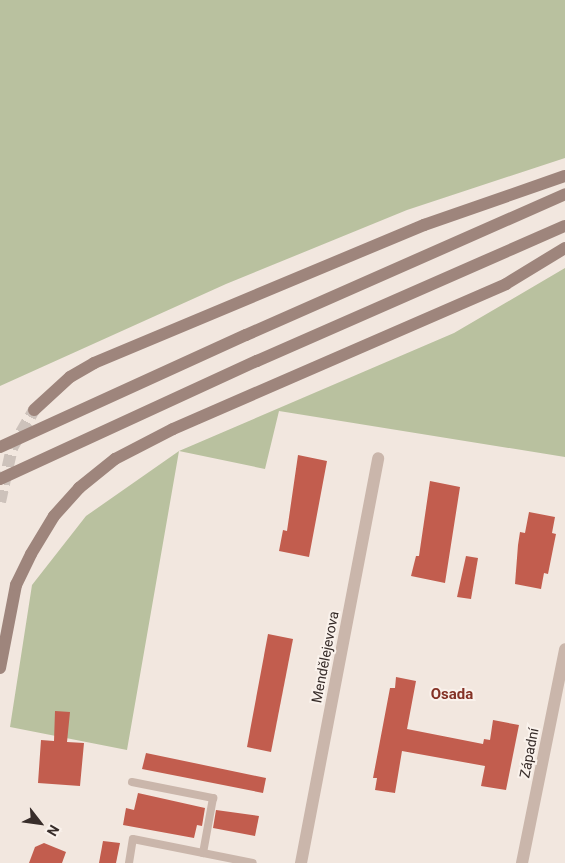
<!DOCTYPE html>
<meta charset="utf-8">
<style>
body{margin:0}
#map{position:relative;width:565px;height:863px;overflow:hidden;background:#f2e7df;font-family:Roboto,sans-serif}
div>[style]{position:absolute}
.green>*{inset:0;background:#b9c19f}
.building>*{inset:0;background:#c25d4e}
.secondary-tunnel>*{height:12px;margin-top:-6px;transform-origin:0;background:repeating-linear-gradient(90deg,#cdc2bb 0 12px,transparent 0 18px)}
.service>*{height:8px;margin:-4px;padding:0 4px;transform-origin:4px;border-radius:4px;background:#cab6ab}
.minor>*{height:12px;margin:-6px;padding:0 6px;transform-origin:6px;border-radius:6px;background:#cab6ab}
.secondary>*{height:12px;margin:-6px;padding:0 6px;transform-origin:6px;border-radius:6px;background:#9e857c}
.secondary-bridge>*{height:12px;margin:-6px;padding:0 6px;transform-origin:6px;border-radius:6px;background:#9e857c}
span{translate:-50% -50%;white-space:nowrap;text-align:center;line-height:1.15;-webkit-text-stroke:4px #faf2ec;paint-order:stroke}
.street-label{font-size:14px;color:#382d2a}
.neighbourhood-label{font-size:15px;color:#843226;font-weight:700}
.north{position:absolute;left:15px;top:798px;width:50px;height:50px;-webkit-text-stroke:4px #faf2ec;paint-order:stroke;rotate:120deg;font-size:14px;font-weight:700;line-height:20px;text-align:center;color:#382d2a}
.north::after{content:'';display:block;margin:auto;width:18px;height:22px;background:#382d2a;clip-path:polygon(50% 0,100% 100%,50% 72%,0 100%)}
</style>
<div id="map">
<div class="green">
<div style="clip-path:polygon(0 0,565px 0,565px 158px,407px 210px,226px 284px,0 386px)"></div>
<div style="clip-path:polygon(565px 268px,565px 457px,279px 411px,265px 469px,179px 451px,127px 750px,10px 727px,32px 585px,86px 516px,179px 451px,454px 333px)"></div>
</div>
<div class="building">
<div style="clip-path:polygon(298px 455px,327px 461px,309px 557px,279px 551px,283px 530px,287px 531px)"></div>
<div style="clip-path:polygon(430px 481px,460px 487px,445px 583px,411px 576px,416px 556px,419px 556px)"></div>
<div style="clip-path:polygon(529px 512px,555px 517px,552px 533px,556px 534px,548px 574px,544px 573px,541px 589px,515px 584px,518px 545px,520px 532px,525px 533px)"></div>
<div style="clip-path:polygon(466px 556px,478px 558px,471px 599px,457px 597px)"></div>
<div style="clip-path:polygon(268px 634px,293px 639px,271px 752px,247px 747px)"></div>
<div style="clip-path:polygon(396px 677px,416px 681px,407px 729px,483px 744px,484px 739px,490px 740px,493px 720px,519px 725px,506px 790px,481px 786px,485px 766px,402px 751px,395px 793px,375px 790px,377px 778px,373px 778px,390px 688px,395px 688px)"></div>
<div style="clip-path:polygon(55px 711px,70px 712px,67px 742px,84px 743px,80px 786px,38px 783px,41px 740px,54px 741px)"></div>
<div style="clip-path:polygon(146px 753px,266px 778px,263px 793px,142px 769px)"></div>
<div style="clip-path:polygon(138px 793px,205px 808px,202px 826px,197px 825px,194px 838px,123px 825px,126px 808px,134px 810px)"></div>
<div style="clip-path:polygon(216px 810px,259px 816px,255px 836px,213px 828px)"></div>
<div style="clip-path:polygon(103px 841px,120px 843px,116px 863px,99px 863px)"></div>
<div style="clip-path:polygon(44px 843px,66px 852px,62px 863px,29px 863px,35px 847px)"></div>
</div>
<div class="secondary-tunnel">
<div style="left:0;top:502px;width:55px;rotate:-77.5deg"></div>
<div style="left:12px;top:448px;width:44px;rotate:-59.9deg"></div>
</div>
<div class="service">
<div style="left:132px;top:782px;width:83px;rotate:11.2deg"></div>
<div style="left:213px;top:798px;width:56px;rotate:100.3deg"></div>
<div style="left:129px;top:863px;width:24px;rotate:-81deg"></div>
<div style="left:133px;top:839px;width:122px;rotate:11.3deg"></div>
</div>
<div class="minor">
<div style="left:301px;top:863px;width:412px;rotate:-79.2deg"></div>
<div style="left:522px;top:863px;width:218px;rotate:-78.6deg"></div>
</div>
<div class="secondary">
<div style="left:246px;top:335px;width:349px;rotate:-23.8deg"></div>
<div style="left:257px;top:361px;width:336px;rotate:-23.7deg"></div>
<div style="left:34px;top:410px;width:49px;rotate:-42.5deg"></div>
<div style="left:70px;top:377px;width:28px;rotate:-30deg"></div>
<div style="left:94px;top:363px;width:358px;rotate:-22.7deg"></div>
<div style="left:424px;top:225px;width:149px;rotate:-19.2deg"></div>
<div style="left:0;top:668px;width:85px;rotate:-79.1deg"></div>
<div style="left:16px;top:585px;width:34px;rotate:-64deg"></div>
<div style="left:31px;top:554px;width:44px;rotate:-58.8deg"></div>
<div style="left:54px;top:516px;width:38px;rotate:-48deg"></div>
<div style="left:79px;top:488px;width:46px;rotate:-38.9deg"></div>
<div style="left:115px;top:459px;width:65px;rotate:-27.3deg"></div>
<div style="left:173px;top:429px;width:363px;rotate:-23.5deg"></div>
<div style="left:506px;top:284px;width:69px;rotate:-31.4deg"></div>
</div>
<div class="secondary-bridge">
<div style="left:0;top:447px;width:270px;rotate:-24.5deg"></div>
<div style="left:0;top:479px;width:283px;rotate:-24.7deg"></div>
</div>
<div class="street-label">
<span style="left:325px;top:657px;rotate:-79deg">Mendělejevova</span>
<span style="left:529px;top:753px;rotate:-79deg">Západní</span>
</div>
<div class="neighbourhood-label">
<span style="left:452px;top:695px">Osada</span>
</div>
<div class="north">N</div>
</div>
